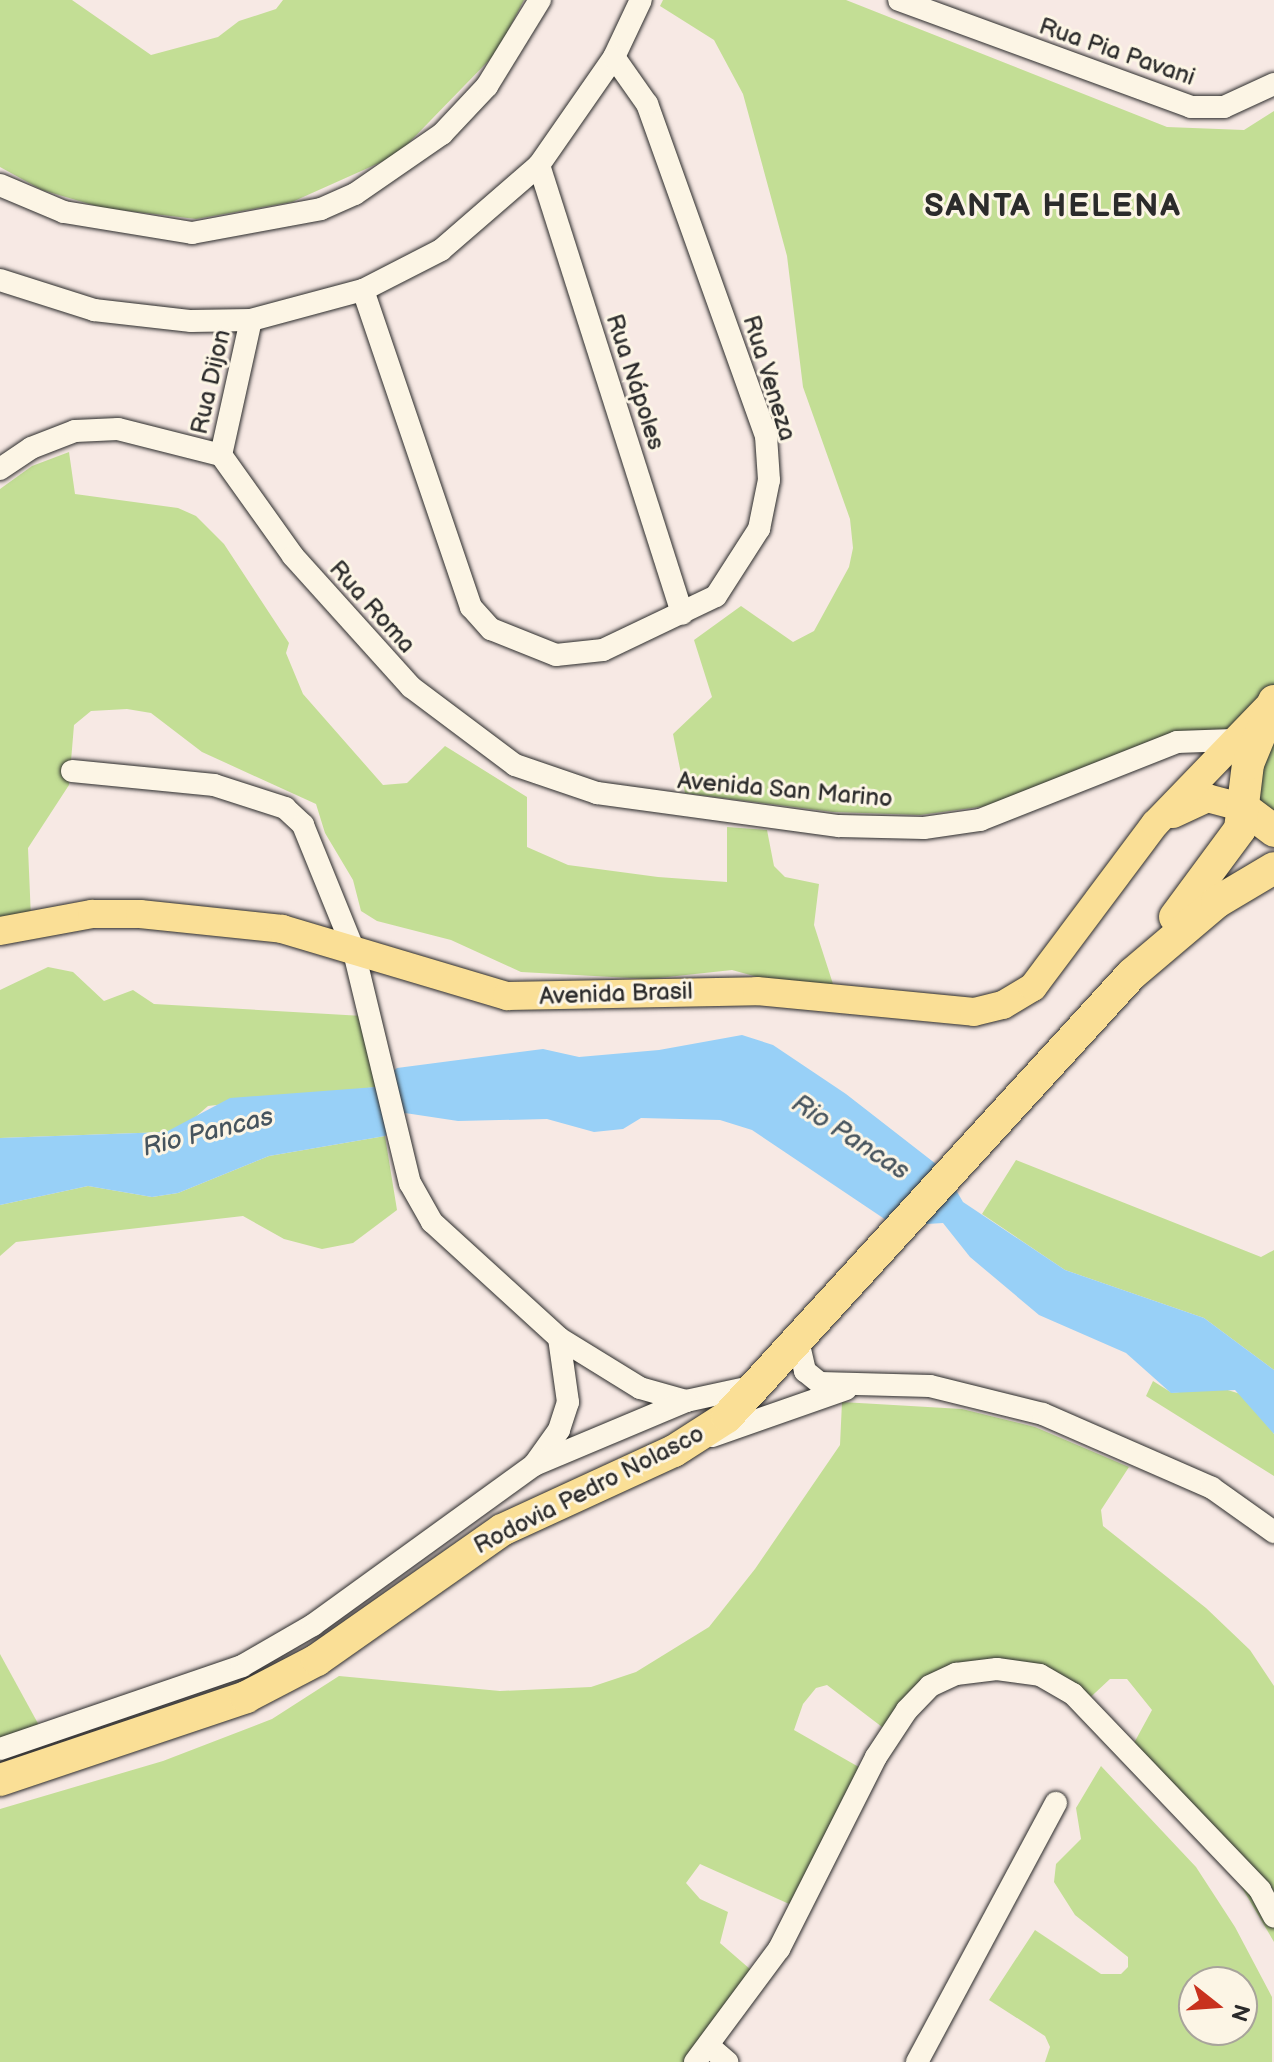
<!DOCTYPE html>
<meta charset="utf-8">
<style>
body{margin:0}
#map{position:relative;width:1274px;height:2062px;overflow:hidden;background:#f7e9e4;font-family:"Balsamiq Sans",sans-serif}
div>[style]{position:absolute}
.green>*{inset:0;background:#c3de95}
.water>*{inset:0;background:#98d0f7}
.roads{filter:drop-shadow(0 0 2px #2b2b2b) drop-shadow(0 0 2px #2b2b2b)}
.minor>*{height:22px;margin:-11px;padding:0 11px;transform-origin:11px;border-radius:11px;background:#fcf5e5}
.major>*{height:28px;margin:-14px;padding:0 14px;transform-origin:14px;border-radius:14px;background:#fadf96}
.highway>*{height:32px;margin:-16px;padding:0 16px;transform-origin:16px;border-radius:16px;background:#fadf96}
span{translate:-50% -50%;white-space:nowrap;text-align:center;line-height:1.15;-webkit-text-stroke:6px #fcf5e5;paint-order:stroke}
.street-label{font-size:24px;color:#2b2b2b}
.water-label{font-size:26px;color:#46545e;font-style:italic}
.district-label{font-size:32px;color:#2b2b2b;font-weight:700;letter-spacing:2px}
.north{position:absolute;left:1178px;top:1966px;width:80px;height:80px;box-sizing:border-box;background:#fcf5e5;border:2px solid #a8a49b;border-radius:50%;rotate:107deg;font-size:22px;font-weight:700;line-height:32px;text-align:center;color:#2b2b2b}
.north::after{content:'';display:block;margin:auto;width:28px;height:36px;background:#c8321e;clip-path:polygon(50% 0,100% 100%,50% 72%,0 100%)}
</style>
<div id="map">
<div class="green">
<div style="clip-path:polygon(0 0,72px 0,151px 55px,218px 37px,239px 21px,276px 9px,283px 0,524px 0,497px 52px,397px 155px,292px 202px,196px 219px,103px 208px,42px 190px,0 167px)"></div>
<div style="clip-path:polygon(663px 0,846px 0,1167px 127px,1244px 130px,1274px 111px,1274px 697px,1240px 732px,1204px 730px,1155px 739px,987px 806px,920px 815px,833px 812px,685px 793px,673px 734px,712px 697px,694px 640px,741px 606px,793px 642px,814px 631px,849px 567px,853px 548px,850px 519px,803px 387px,787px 256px,743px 94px,714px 40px,660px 6px)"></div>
<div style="clip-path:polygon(69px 452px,75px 494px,178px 508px,196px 516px,224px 544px,289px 643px,286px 653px,303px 694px,383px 785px,407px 783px,445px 746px,527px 797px,527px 847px,568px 865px,658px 877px,727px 882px,727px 827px,767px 830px,774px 866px,785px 877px,819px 884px,814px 925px,833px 984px,805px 990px,732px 970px,649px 979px,521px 972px,451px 940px,377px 921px,361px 911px,353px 880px,325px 833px,316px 804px,202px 752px,151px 713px,127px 709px,91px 711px,74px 725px,69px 785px,28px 848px,31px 918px,0 923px,0 489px,32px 466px)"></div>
<div style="clip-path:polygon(1274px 727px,1274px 824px,1253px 789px)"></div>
<div style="clip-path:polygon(48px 967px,73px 972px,104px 1001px,133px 990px,154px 1004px,363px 1016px,376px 1087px,208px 1106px,184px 1127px,166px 1132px,0 1138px,0 990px)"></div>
<div style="clip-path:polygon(385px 1136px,397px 1210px,353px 1243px,322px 1249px,284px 1239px,243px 1216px,16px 1242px,0 1256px,0 1205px,88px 1186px,152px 1197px,178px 1193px,269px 1156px)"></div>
<div style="clip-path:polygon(1016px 1160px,1261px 1257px,1274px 1250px,1274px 1370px,1204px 1318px,1065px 1270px,982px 1214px)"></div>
<div style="clip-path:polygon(1153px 1381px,1172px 1393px,1218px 1387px,1247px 1396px,1274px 1434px,1274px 1476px,1146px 1396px)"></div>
<div style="clip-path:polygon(842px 1402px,962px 1409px,1035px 1427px,1129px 1467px,1101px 1510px,1103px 1526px,1206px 1608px,1250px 1650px,1274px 1686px,1274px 1942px,1225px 1859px,1128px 1754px,1152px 1710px,1127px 1679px,1110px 1679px,1081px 1706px,1032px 1678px,957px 1679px,886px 1730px,827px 1685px,816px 1688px,803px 1704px,794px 1730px,864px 1770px,798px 1908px,700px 1864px,686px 1883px,700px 1899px,728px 1912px,720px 1943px,758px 1976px,690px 2062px,0 2062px,0 1809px,163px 1761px,272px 1719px,339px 1676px,500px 1691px,591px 1687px,636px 1672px,709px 1627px,755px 1569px,840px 1445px)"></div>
<div style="clip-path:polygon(0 1654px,41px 1729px,0 1741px)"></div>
<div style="clip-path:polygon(evenodd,1101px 1766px,1196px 1867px,1235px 1927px,1272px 1997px,1272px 2062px,1045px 2062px,1050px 2047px,1045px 2036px,989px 2000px,1035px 1930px,1101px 1974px,1121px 1974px,1128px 1967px,1128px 1957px,1075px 1915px,1054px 1882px,1056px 1864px,1081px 1839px,1076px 1808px,1101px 1766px,1242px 1982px,1242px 2030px,1194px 2030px,1194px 1982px,1242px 1982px)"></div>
</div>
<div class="water">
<div style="clip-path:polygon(742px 1035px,773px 1045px,846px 1094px,945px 1171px,963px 1202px,1065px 1270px,1204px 1318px,1274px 1370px,1274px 1434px,1235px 1390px,1171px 1393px,1126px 1353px,1039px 1315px,970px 1257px,943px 1223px,895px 1226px,752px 1130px,720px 1120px,641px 1118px,623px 1129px,594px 1132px,547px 1119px,458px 1121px,405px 1113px,385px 1136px,269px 1156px,178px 1193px,152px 1197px,88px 1186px,0 1205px,0 1138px,166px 1132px,230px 1098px,376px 1087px,397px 1068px,543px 1049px,579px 1057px,659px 1050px)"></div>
</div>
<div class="roads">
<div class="minor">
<div style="left:899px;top:0;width:311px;rotate:20.1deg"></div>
<div style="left:1191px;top:107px;width:33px"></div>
<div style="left:1224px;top:107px;width:55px;rotate:-24.7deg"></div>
<div style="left:539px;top:165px;width:471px;rotate:72.3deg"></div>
<div style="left:0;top:185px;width:69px;rotate:22.9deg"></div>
<div style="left:64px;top:212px;width:130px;rotate:9.3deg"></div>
<div style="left:192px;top:233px;width:131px;rotate:-10.5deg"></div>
<div style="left:321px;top:209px;width:37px;rotate:-24deg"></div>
<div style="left:355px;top:194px;width:106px;rotate:-34.6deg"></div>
<div style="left:442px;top:134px;width:66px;rotate:-46.8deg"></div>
<div style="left:487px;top:86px;width:101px;rotate:-58.4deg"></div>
<div style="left:0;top:280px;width:99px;rotate:17.7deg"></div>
<div style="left:94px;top:310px;width:98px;rotate:6.5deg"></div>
<div style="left:191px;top:321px;width:60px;rotate:-1deg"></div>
<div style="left:251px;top:320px;width:116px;rotate:-15deg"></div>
<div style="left:363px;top:290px;width:88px;rotate:-27.1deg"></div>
<div style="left:441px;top:250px;width:130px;rotate:-40.9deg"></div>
<div style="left:539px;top:165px;width:131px;rotate:-55.2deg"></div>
<div style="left:614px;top:57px;width:63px;rotate:-64.7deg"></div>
<div style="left:363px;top:290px;width:335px;rotate:71.2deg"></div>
<div style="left:471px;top:607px;width:30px;rotate:48deg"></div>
<div style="left:491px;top:629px;width:70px;rotate:21.8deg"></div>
<div style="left:556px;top:655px;width:47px;rotate:-6.1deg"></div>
<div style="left:603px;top:650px;width:125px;rotate:-25.5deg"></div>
<div style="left:716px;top:596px;width:80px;rotate:-57.3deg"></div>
<div style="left:759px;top:529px;width:50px;rotate:-78.5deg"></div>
<div style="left:769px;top:480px;width:44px;rotate:-93.9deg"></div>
<div style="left:766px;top:436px;width:353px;rotate:-109.7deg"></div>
<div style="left:647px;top:104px;width:57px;rotate:-125.1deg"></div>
<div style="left:221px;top:455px;width:124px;rotate:54.5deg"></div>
<div style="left:293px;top:556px;width:176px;rotate:48deg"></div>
<div style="left:411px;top:687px;width:130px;rotate:36.9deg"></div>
<div style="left:515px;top:765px;width:87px;rotate:18.9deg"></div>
<div style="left:597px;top:793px;width:244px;rotate:7.8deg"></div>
<div style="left:839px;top:826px;width:85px;rotate:1.3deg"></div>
<div style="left:924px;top:828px;width:57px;rotate:-8.1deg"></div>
<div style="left:980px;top:820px;width:212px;rotate:-21.6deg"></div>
<div style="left:1177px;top:742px;width:56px;rotate:-2deg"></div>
<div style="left:221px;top:455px;width:138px;rotate:-77.5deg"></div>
<div style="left:0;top:469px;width:37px;rotate:-34deg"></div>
<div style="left:31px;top:448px;width:47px;rotate:-21.1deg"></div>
<div style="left:75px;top:431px;width:43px;rotate:-2.7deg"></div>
<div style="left:118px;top:429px;width:106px;rotate:14.2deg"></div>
<div style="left:72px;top:771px;width:143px;rotate:5.6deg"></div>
<div style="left:214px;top:785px;width:75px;rotate:17.9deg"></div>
<div style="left:285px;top:808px;width:25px;rotate:43deg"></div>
<div style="left:303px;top:825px;width:133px;rotate:67.9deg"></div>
<div style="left:353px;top:948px;width:242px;rotate:76.4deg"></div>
<div style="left:410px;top:1183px;width:45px;rotate:60.6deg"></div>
<div style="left:432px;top:1222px;width:172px;rotate:42.4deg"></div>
<div style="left:559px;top:1338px;width:65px;rotate:82deg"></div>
<div style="left:568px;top:1402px;width:29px;rotate:108deg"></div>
<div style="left:559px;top:1430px;width:43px;rotate:125.5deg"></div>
<div style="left:559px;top:1338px;width:95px;rotate:31.7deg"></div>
<div style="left:640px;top:1388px;width:48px;rotate:15.8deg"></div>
<div style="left:686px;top:1401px;width:71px;rotate:-12.3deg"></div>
<div style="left:799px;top:1345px;width:27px;rotate:77deg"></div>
<div style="left:805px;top:1371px;width:19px;rotate:39deg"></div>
<div style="left:820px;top:1383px;width:110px;rotate:1.6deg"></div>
<div style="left:930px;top:1386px;width:116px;rotate:13.9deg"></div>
<div style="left:1043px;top:1414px;width:184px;rotate:23.6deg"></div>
<div style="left:1212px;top:1488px;width:76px;rotate:35.4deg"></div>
<div style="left:712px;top:1436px;width:142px;rotate:-19.3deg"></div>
<div style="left:0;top:1749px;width:256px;rotate:-18.9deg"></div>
<div style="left:242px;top:1666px;width:82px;rotate:-30deg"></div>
<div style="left:313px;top:1625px;width:273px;rotate:-35.9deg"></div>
<div style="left:534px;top:1465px;width:165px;rotate:-22.8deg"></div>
<div style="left:710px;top:2047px;width:23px;rotate:41deg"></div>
<div style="left:695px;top:2062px;width:141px;rotate:-53.4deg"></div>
<div style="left:779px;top:1949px;width:215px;rotate:-63.2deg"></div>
<div style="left:876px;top:1757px;width:56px;rotate:-56.6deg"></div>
<div style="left:907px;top:1710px;width:33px;rotate:-46deg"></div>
<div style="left:930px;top:1686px;width:29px;rotate:-25deg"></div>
<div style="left:956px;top:1674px;width:41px;rotate:-7deg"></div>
<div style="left:997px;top:1669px;width:43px;rotate:7.9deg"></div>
<div style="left:1040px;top:1675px;width:38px;rotate:30deg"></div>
<div style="left:1073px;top:1694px;width:271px;rotate:46.3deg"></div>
<div style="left:1260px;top:1890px;width:30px;rotate:62deg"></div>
<div style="left:917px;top:2062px;width:294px;rotate:-61.8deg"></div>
</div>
<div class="major">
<div style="left:1173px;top:814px;width:38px;rotate:-25deg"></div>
<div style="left:1207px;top:798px;width:38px;rotate:15deg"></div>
<div style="left:0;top:931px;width:94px;rotate:-10.5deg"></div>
<div style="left:92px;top:914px;width:48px"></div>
<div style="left:140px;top:914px;width:143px;rotate:6deg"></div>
<div style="left:282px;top:929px;width:235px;rotate:16.6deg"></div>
<div style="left:507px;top:996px;width:250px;rotate:-1.1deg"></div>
<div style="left:757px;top:991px;width:218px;rotate:5.5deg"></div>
<div style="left:974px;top:1012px;width:30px;rotate:-14deg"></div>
<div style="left:1003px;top:1005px;width:35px;rotate:-31deg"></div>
<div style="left:1033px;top:987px;width:204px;rotate:-53.2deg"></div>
<div style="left:1155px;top:824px;width:164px;rotate:-46deg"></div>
</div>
<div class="highway">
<div style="left:1244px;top:808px;width:38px;rotate:37deg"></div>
<div style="left:1175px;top:917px;width:109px;rotate:-53.5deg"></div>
<div style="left:1240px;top:829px;width:65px;rotate:-83deg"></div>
<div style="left:1248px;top:764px;width:68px;rotate:-67.6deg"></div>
<div style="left:0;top:1780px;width:260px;rotate:-18.6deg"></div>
<div style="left:246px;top:1697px;width:80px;rotate:-27.5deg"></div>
<div style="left:317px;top:1660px;width:226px;rotate:-35.1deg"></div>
<div style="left:502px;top:1530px;width:189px;rotate:-24.7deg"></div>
<div style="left:674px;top:1451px;width:63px;rotate:-32.7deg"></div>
<div style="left:727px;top:1417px;width:600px;rotate:-47.57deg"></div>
<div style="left:1132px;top:974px;width:111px;rotate:-40.3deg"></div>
<div style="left:1217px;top:902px;width:66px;rotate:-30.8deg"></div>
</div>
</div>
<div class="street-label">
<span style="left:1117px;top:52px;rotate:19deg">Rua Pia Pavani</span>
<span style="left:769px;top:378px;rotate:73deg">Rua Veneza</span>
<span style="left:211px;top:382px;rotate:-77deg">Rua Dijon</span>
<span style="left:635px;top:382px;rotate:72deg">Rua Nápoles</span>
<span style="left:372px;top:607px;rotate:48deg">Rua Roma</span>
<span style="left:785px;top:790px;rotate:5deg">Avenida San Marino</span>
<span style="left:616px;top:994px;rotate:-2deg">Avenida Brasil</span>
<span style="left:589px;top:1490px;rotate:-27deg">Rodovia Pedro Nolasco</span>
</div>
<div class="water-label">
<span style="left:208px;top:1133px;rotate:-14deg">Rio Pancas</span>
<span style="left:850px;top:1138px;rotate:33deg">Rio Pancas</span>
</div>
<div class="district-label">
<span style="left:1053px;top:207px">SANTA HELENA</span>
</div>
<div class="north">N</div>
</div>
